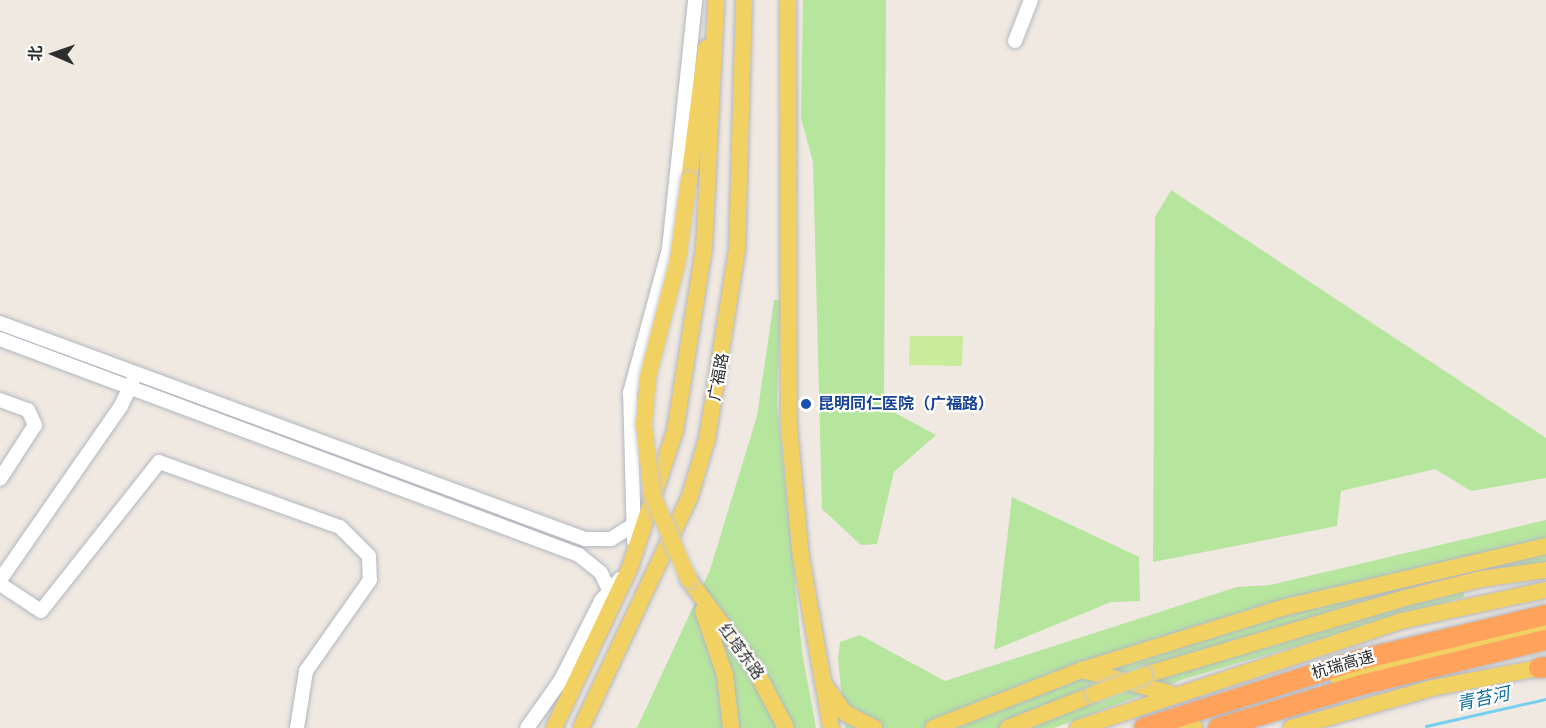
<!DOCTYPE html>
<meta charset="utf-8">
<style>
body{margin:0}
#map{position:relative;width:1546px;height:728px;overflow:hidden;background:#efe9e1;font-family:"Roboto Condensed","Noto Sans SC",sans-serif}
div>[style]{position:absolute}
.green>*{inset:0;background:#b6e59e}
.pitch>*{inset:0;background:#c9ec9a}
.stream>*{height:3px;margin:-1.5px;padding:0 1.5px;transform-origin:1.5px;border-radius:1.5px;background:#75cff0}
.roads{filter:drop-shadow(0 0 2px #b4b7c1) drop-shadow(0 0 2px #b4b7c1)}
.minor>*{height:14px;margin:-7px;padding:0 7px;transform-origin:7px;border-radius:7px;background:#fff}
.major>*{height:16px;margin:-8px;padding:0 8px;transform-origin:8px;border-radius:8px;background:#f2d163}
.highway>*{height:20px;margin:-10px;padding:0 10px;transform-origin:10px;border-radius:10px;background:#ffa35c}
.bridges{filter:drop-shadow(0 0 2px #c9c9c9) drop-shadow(0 0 2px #c9c9c9)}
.major-bridge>*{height:16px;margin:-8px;padding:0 8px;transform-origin:8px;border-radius:8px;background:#f2d163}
.dots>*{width:16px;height:16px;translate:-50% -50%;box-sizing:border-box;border:3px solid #fff;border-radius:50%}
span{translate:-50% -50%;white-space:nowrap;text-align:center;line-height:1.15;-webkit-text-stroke:4.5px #fff;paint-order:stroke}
.street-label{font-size:16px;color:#2e2e2e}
.transit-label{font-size:16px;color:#164399;font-weight:700}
.left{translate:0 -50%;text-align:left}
.water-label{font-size:18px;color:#0d6fa3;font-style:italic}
.north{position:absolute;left:24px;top:24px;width:60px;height:60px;-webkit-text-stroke:4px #fff;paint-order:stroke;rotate:272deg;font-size:16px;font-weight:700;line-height:24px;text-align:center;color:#2e2e2e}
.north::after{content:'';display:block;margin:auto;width:21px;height:27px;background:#2e2e2e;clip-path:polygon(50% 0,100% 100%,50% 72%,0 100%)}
</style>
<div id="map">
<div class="green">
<div style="clip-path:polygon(803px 0,886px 0,884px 407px,936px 435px,894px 472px,877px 544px,861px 545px,822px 509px,813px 162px,801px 118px)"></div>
<div style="clip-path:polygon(1171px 190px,1546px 438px,1546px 478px,1471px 491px,1435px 469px,1341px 491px,1337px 526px,1153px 562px,1155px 217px)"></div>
<div style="clip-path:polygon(774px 300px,781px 300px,777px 402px,802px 652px,816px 728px,637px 728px,710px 570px,757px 416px)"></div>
<div style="clip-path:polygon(1012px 497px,1139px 557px,1140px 601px,1111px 602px,994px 650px)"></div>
<div style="clip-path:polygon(1546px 520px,1546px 563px,1462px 582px,1464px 597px,1184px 679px,1054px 728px,845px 728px,838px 659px,840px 642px,860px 635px,945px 681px,1237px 587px,1270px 585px)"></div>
</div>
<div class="pitch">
<div style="clip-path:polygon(910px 336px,963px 336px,962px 366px,909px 365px)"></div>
</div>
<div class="stream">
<div style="left:1426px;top:726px;width:123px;rotate:-12.7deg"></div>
</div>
<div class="roads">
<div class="minor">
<div style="left:1015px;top:41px;width:44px;rotate:-68.7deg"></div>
<div style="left:0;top:323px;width:624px;rotate:20.27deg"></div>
<div style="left:585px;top:539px;width:26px"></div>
<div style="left:611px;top:539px;width:32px;rotate:-32deg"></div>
<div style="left:0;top:339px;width:618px;rotate:20.46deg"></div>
<div style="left:579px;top:555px;width:28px;rotate:39deg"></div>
<div style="left:601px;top:573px;width:28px;rotate:64deg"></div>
<div style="left:0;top:400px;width:30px;rotate:20deg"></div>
<div style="left:28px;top:410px;width:17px;rotate:65deg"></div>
<div style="left:35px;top:425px;width:64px;rotate:122.9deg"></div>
<div style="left:634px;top:541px;width:148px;rotate:-91.5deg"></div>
<div style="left:630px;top:393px;width:149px;rotate:-74.8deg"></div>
<div style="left:669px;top:249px;width:250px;rotate:-84deg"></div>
<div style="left:0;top:580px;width:212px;rotate:-55.2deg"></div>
<div style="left:121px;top:406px;width:26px;rotate:-65deg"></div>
<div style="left:0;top:584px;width:49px;rotate:33.4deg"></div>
<div style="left:41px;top:611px;width:190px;rotate:-51.6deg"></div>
<div style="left:159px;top:462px;width:192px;rotate:19.8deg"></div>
<div style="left:340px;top:527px;width:41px;rotate:45deg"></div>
<div style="left:369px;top:556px;width:24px;rotate:88deg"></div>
<div style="left:370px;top:580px;width:111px;rotate:125.1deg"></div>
<div style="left:306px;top:671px;width:58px;rotate:99deg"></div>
<div style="left:527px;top:728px;width:59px;rotate:-54.7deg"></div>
<div style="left:561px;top:680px;width:89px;rotate:-63.1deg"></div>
<div style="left:601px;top:601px;width:30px;rotate:-49deg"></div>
</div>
<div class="major">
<div style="left:788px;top:0;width:426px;rotate:89.9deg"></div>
<div style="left:789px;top:426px;width:132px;rotate:84.8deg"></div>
<div style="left:801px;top:557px;width:174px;rotate:80deg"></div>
<div style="left:689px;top:180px;width:133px;rotate:-82.7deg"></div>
<div style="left:689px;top:580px;width:111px;rotate:53.4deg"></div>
<div style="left:755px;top:669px;width:67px;rotate:62.3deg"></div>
<div style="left:703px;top:611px;width:68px;rotate:71deg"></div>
<div style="left:725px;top:675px;width:53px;rotate:83.5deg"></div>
<div style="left:1086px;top:671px;width:86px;rotate:14.8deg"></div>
<div style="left:1145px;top:675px;width:271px;rotate:-16.5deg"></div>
<div style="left:1405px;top:598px;width:78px;rotate:-14deg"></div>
<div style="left:1481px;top:579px;width:66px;rotate:-7.9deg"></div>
<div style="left:1337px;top:676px;width:214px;rotate:-12.7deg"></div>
<div style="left:826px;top:687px;width:32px;rotate:54deg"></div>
<div style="left:845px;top:713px;width:33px;rotate:27deg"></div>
<div style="left:1176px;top:725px;width:19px;rotate:9deg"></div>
<div style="left:554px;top:728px;width:178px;rotate:-64.7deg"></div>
<div style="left:630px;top:567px;width:143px;rotate:-71.7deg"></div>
<div style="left:675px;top:431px;width:185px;rotate:-81deg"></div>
<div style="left:704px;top:248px;width:248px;rotate:-87.2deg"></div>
<div style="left:581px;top:728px;width:253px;rotate:-64.8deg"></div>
<div style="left:689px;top:499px;width:63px;rotate:-73.3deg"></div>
<div style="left:707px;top:439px;width:191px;rotate:-81deg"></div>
<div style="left:737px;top:250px;width:250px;rotate:-88.4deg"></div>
<div style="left:933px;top:728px;width:160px;rotate:-21.3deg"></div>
<div style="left:1082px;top:670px;width:214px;rotate:-17.2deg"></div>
<div style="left:1286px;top:607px;width:267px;rotate:-13.2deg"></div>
<div style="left:1008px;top:728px;width:92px;rotate:-21.6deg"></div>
<div style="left:1078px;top:728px;width:340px;rotate:-18.3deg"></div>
<div style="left:1401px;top:621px;width:148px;rotate:-12.1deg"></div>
<div style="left:1291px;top:728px;width:147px;rotate:-15.8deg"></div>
<div style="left:1432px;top:688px;width:109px;rotate:-10.6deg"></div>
</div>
<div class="highway">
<div style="left:1539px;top:668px;width:7px;rotate:-8deg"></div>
<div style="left:1144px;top:728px;width:225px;rotate:-17.6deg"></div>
<div style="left:1358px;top:660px;width:193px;rotate:-13.5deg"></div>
<div style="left:1218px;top:728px;width:153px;rotate:-16.7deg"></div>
<div style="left:1365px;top:684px;width:186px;rotate:-13.7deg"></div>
</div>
</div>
<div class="bridges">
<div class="major-bridge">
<div style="left:689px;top:580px;width:94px;rotate:-113.3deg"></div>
<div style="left:652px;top:494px;width:69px;rotate:-96.6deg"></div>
<div style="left:644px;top:425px;width:48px;rotate:-85.2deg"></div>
<div style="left:648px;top:377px;width:121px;rotate:-75.6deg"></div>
<div style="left:678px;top:260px;width:81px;rotate:-82.2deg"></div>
<div style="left:1094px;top:694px;width:54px;rotate:-20.4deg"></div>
</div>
</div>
<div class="dots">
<div style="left:806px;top:404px;background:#1a4fb4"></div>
</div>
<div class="street-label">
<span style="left:719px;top:377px;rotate:-79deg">广福路</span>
<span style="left:741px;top:652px;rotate:54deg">红塔东路</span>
<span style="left:1343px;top:665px;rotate:-16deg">杭瑞高速</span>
</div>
<div class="transit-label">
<span class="left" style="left:818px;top:404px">昆明同仁医院（广福路）</span>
</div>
<div class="water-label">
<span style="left:1483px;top:699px;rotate:-12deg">青苔河</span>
</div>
<div class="north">北</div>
</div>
